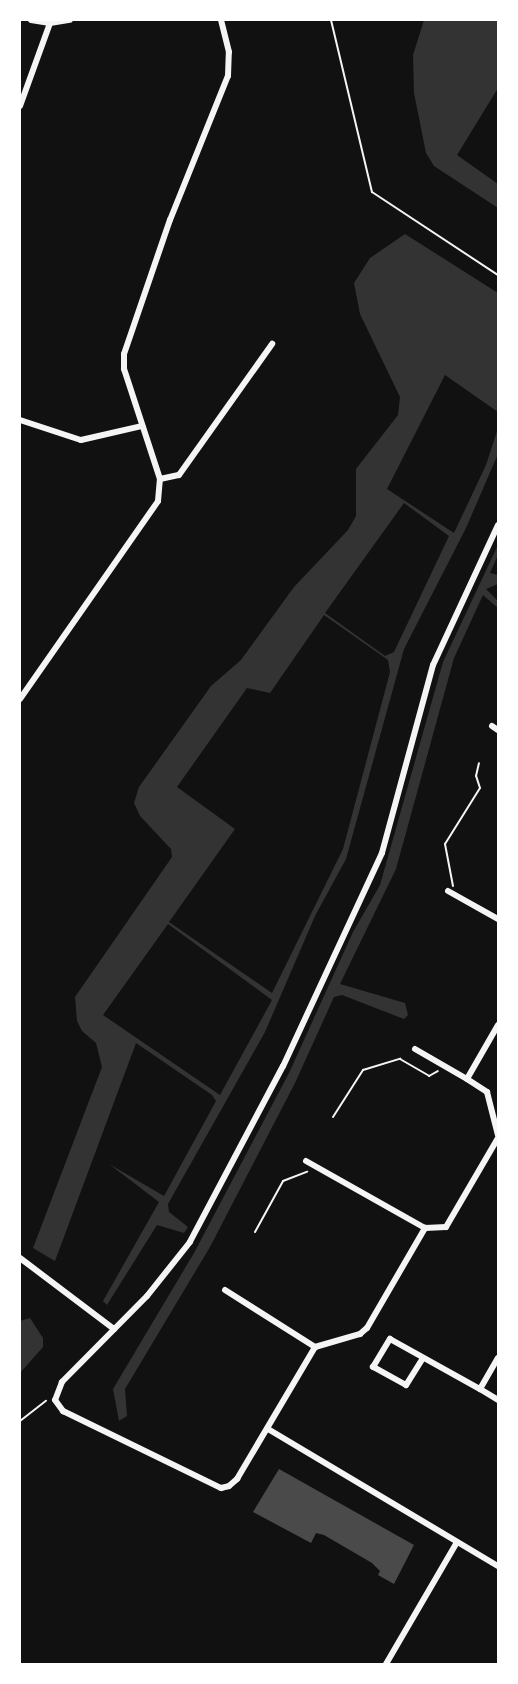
<!DOCTYPE html>
<style>
body{margin:0}
#map{position:relative;width:518px;height:1684px;overflow:hidden;background:#111;font-family:"Noto Serif",serif}
div>[style]{position:absolute}
.water>*{inset:0;background:#333}
.building>*{inset:0;background:#4a4a4a}
.path>*{height:2px;margin:-1px;padding:0 1px;transform-origin:1px;border-radius:1px;background:#f5f5f5}
.minor>*{height:6px;margin:-3px;padding:0 3px;transform-origin:3px;border-radius:3px;background:#f5f5f5}
span{translate:-50% -50%;white-space:nowrap;text-align:center;line-height:1.15;-webkit-text-stroke:6px #fff;paint-order:stroke}
.frame{position:absolute;inset:0;border:21px solid #fff;pointer-events:none}
</style>
<div id="map">
<div class="water">
<div style="clip-path:polygon(424px 20px,498px 20px,498px 88px,457px 155px,498px 184px,498px 208px,434px 166px,426px 153px,414px 93px,413px 55px)"></div>
<div style="clip-path:polygon(evenodd,405px 234px,498px 293px,498px 412px,445px 375px,387px 489px,454px 533px,486px 465px,498px 428px,498px 454px,466px 528px,404px 649px,346px 859px,315px 916px,265px 1032px,168px 1204px,169px 1212px,188px 1227px,184px 1233px,157px 1225px,107px 1305px,103px 1301px,159px 1202px,109px 1164px,164px 1196px,216px 1101px,212px 1095px,136px 1043px,55px 1261px,33px 1248px,102px 1067px,96px 1043px,82px 1031px,77px 1021px,75px 997px,172px 857px,171px 849px,140px 816px,134px 803px,139px 787px,211px 686px,241px 660px,294px 587px,348px 530px,356px 516px,356px 469px,398px 415px,400px 397px,360px 314px,354px 283px,370px 258px,405px 234px,404px 503px,449px 536px,394px 652px,385px 656px,325px 613px,404px 503px,405px 234px,324px 615px,388px 660px,390px 672px,343px 849px,272px 993px,169px 922px,235px 829px,177px 787px,247px 688px,270px 693px,324px 615px,405px 234px,168px 924px,272px 1000px,220px 1095px,103px 1015px,168px 924px)"></div>
<div style="clip-path:polygon(498px 545px,498px 555px,490px 573px,498px 575px,498px 584px,486px 589px,498px 601px,498px 608px,483px 595px,454px 658px,396px 869px,340px 984px,405px 1003px,408px 1015px,404px 1019px,342px 995px,334px 997px,295px 1083px,210px 1247px,125px 1389px,127px 1416px,119px 1421px,113px 1389px,194px 1253px,289px 1073px,353px 932px,380px 885px,443px 662px)"></div>
<div style="clip-path:polygon(30px 1318px,43px 1338px,43px 1347px,20px 1373px,20px 1321px)"></div>
</div>
<div class="building">
<div style="clip-path:polygon(279px 1469px,414px 1545px,394px 1584px,378px 1575px,380px 1571px,372px 1563px,324px 1535px,316px 1533px,311px 1543px,253px 1512px)"></div>
</div>
<div class="path">
<div style="left:331px;top:20px;width:177px;rotate:76.6deg"></div>
<div style="left:372px;top:192px;width:151px;rotate:33.4deg"></div>
<div style="left:453px;top:886px;width:43px;rotate:-100.8deg"></div>
<div style="left:445px;top:844px;width:66px;rotate:-58deg"></div>
<div style="left:480px;top:788px;width:13px;rotate:-108deg"></div>
<div style="left:476px;top:776px;width:13px;rotate:-77deg"></div>
<div style="left:333px;top:1117px;width:56px;rotate:-57.4deg"></div>
<div style="left:363px;top:1070px;width:39px;rotate:-17deg"></div>
<div style="left:400px;top:1059px;width:34px;rotate:30deg"></div>
<div style="left:429px;top:1076px;width:10px;rotate:-29deg"></div>
<div style="left:255px;top:1232px;width:58px;rotate:-61.2deg"></div>
<div style="left:283px;top:1181px;width:26px;rotate:-21deg"></div>
<div style="left:20px;top:1421px;width:33px;rotate:-38deg"></div>
</div>
<div class="minor">
<div style="left:31px;top:20px;width:19px;rotate:9deg"></div>
<div style="left:50px;top:23px;width:20px;rotate:-9deg"></div>
<div style="left:20px;top:106px;width:88px;rotate:-70.1deg"></div>
<div style="left:20px;top:420px;width:64px;rotate:18.2deg"></div>
<div style="left:81px;top:440px;width:63px;rotate:-12.9deg"></div>
<div style="left:160px;top:479px;width:19px;rotate:-12deg"></div>
<div style="left:179px;top:475px;width:161px;rotate:-54.6deg"></div>
<div style="left:498px;top:525px;width:154px;rotate:114.9deg"></div>
<div style="left:433px;top:665px;width:195px;rotate:105.2deg"></div>
<div style="left:382px;top:853px;width:235px;rotate:114.9deg"></div>
<div style="left:283px;top:1066px;width:199px;rotate:117.9deg"></div>
<div style="left:190px;top:1242px;width:69px;rotate:128.5deg"></div>
<div style="left:147px;top:1296px;width:121px;rotate:134.7deg"></div>
<div style="left:62px;top:1382px;width:19px;rotate:111deg"></div>
<div style="left:55px;top:1400px;width:14px;rotate:54deg"></div>
<div style="left:63px;top:1411px;width:176px;rotate:26deg"></div>
<div style="left:221px;top:1488px;width:8px;rotate:-14deg"></div>
<div style="left:229px;top:1486px;width:11px;rotate:-41deg"></div>
<div style="left:237px;top:1479px;width:153px;rotate:-59.4deg"></div>
<div style="left:315px;top:1347px;width:47px;rotate:-16.1deg"></div>
<div style="left:360px;top:1334px;width:9px;rotate:-41deg"></div>
<div style="left:367px;top:1328px;width:116px;rotate:-59.9deg"></div>
<div style="left:425px;top:1228px;width:21px;rotate:-3deg"></div>
<div style="left:446px;top:1227px;width:103px;rotate:-59.7deg"></div>
<div style="left:20px;top:699px;width:241px;rotate:-55.1deg"></div>
<div style="left:158px;top:501px;width:22px;rotate:-85deg"></div>
<div style="left:160px;top:479px;width:116px;rotate:-108.1deg"></div>
<div style="left:124px;top:369px;width:15px;rotate:-90deg"></div>
<div style="left:124px;top:354px;width:142px;rotate:-71.1deg"></div>
<div style="left:170px;top:220px;width:155px;rotate:-68.1deg"></div>
<div style="left:228px;top:76px;width:24px;rotate:-88deg"></div>
<div style="left:229px;top:52px;width:33px;rotate:-104deg"></div>
<div style="left:492px;top:726px;width:7px;rotate:34deg"></div>
<div style="left:448px;top:891px;width:57px;rotate:29.2deg"></div>
<div style="left:498px;top:1025px;width:62px;rotate:119.9deg"></div>
<div style="left:467px;top:1079px;width:24px;rotate:33deg"></div>
<div style="left:487px;top:1092px;width:44px;rotate:75.7deg"></div>
<div style="left:415px;top:1049px;width:60px;rotate:30deg"></div>
<div style="left:306px;top:1161px;width:137px;rotate:29.4deg"></div>
<div style="left:20px;top:1258px;width:118px;rotate:37.1deg"></div>
<div style="left:225px;top:1290px;width:107px;rotate:32.3deg"></div>
<div style="left:423px;top:1358px;width:32px;rotate:122deg"></div>
<div style="left:406px;top:1385px;width:38px;rotate:-151deg"></div>
<div style="left:373px;top:1367px;width:33px;rotate:-59deg"></div>
<div style="left:390px;top:1339px;width:103px;rotate:29.1deg"></div>
<div style="left:480px;top:1389px;width:21px;rotate:31deg"></div>
<div style="left:480px;top:1389px;width:36px;rotate:-60deg"></div>
<div style="left:268px;top:1429px;width:268px;rotate:30.8deg"></div>
<div style="left:386px;top:1664px;width:141px;rotate:-59.8deg"></div>
</div>
<div class="frame"></div>
</div>
